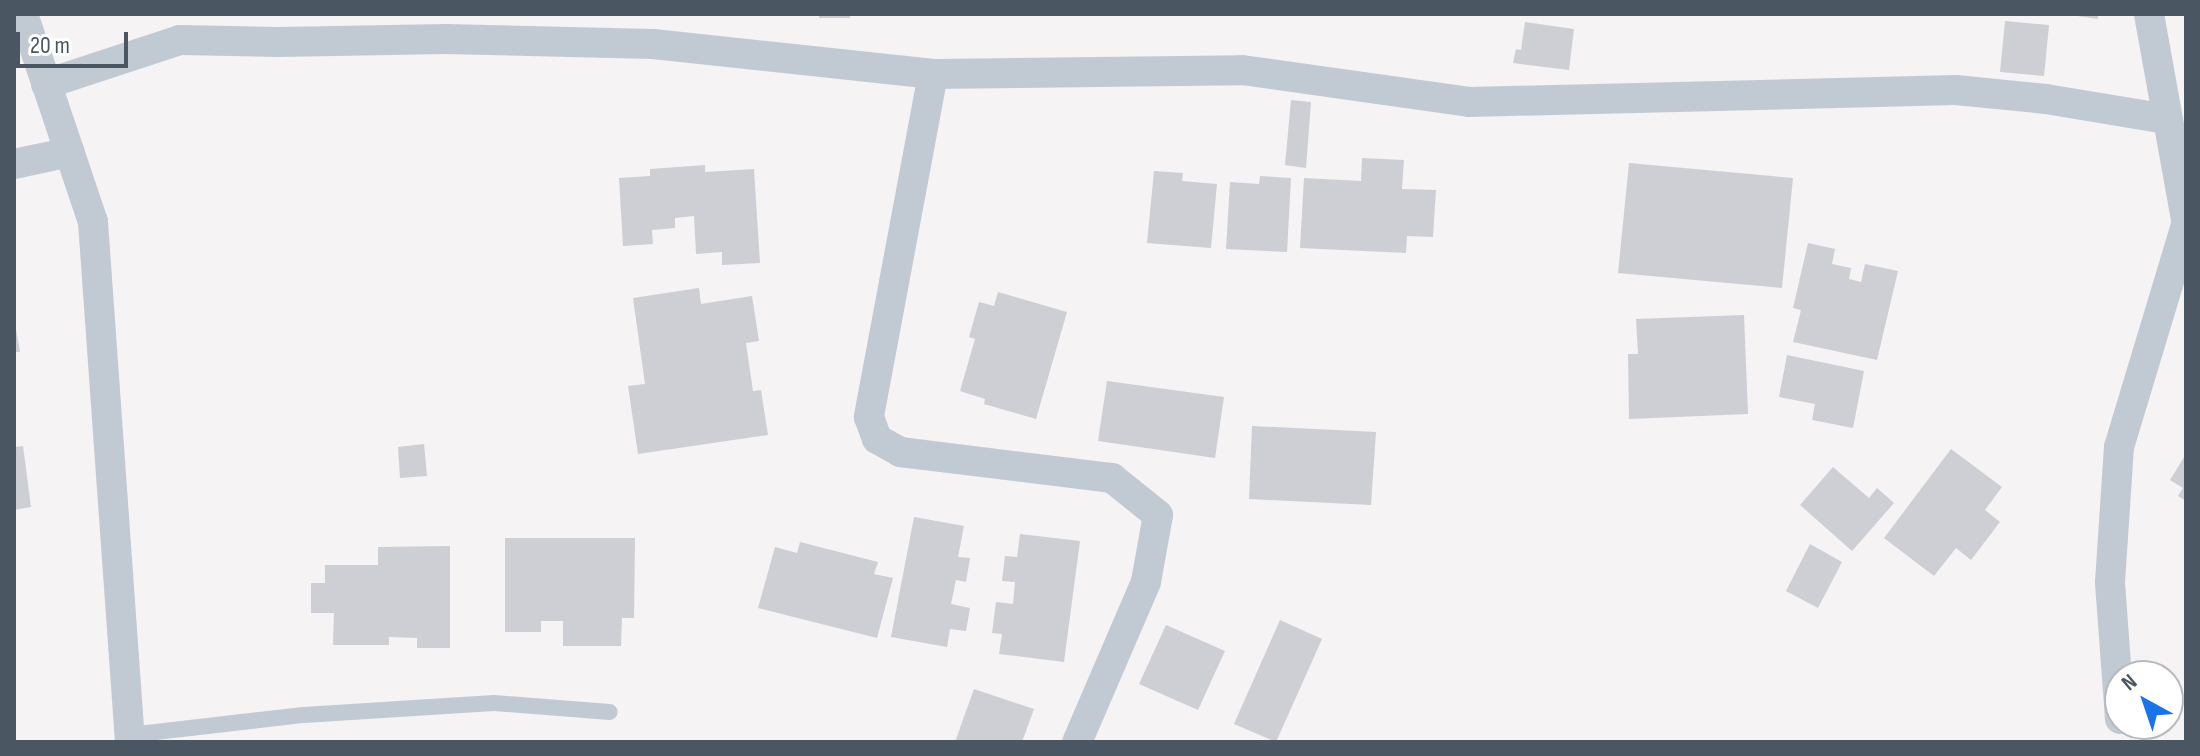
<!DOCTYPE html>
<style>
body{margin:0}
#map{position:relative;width:2200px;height:756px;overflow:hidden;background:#f5f3f3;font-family:"Sofia Sans Condensed",sans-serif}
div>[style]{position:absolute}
.building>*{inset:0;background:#cdcfd5}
.service>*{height:16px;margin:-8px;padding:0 8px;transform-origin:8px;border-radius:8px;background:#c1cad2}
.minor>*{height:30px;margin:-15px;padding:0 15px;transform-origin:15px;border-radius:15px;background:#c1cad2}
span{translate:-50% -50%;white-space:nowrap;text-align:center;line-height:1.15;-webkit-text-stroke:7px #fff;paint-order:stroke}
.frame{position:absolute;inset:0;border:16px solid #4a5661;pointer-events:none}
.north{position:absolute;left:2104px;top:660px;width:80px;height:80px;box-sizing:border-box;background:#fff;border:2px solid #b7bbc0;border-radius:50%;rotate:320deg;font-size:22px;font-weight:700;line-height:32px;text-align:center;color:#4a5661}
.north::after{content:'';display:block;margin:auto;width:28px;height:36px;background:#1a73e8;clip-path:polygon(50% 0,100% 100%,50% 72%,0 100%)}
.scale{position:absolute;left:16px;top:32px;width:112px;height:36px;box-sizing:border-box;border:4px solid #4a5661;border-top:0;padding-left:10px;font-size:24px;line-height:28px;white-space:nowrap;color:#4a5661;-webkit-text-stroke:6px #fff;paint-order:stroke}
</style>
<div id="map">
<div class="building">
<div style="clip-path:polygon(819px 14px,850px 14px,850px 18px,819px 18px)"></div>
<div style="clip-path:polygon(2064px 14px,2098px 14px,2098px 19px)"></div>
<div style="clip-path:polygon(2005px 21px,2049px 25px,2044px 76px,2000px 72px)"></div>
<div style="clip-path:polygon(1525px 22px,1574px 29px,1569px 70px,1513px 63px,1516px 49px,1521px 50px)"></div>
<div style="clip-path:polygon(1291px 100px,1311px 102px,1306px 168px,1285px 165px)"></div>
<div style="clip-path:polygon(1362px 158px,1404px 160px,1402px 189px,1436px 190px,1433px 237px,1407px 236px,1406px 253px,1300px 248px,1304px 178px,1361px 181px)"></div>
<div style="clip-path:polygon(1629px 163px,1793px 178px,1782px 288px,1618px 273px)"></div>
<div style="clip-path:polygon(705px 165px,705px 172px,754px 169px,760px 263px,722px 265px,722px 252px,696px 254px,694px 216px,675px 218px,675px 228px,652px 230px,653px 244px,623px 246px,619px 178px,650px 176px,650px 169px)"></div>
<div style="clip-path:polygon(1154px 171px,1183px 173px,1182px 181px,1217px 184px,1211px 248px,1147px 243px)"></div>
<div style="clip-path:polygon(1260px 176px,1291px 178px,1287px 252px,1226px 249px,1230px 182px,1259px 184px)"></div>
<div style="clip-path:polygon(1808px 243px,1835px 249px,1832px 264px,1851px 268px,1849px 279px,1861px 282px,1865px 264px,1898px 271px,1877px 360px,1793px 342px,1801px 310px,1793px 308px)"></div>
<div style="clip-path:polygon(699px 288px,701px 304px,752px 296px,759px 341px,746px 343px,753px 391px,761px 390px,768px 435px,638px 454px,628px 386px,645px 384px,633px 298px)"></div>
<div style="clip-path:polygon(998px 292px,1067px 312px,1036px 419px,984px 404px,985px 399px,960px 391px,975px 339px,969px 337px,979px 302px,994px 306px)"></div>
<div style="clip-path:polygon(1744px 315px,1748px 414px,1629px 419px,1628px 354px,1638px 354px,1636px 319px)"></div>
<div style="clip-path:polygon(14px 318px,20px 352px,14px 352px)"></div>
<div style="clip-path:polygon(1787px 355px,1864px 371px,1853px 428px,1812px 420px,1815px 404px,1779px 397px)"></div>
<div style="clip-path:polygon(1107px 381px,1224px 397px,1215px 458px,1098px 441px)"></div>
<div style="clip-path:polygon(1252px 426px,1376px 432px,1371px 505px,1249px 499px)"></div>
<div style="clip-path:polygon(424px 444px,427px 476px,400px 478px,398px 447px)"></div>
<div style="clip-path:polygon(23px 446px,31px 507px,14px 510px,14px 447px)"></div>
<div style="clip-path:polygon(1951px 449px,2002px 487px,1985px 510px,2000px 522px,1971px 560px,1956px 548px,1934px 576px,1884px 538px)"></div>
<div style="clip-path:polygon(2186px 454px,2186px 501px,2178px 496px,2183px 488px,2170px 480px)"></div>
<div style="clip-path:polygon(1833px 467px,1869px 498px,1877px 488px,1894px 503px,1852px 551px,1800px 505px)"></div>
<div style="clip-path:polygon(914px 517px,964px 526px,958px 557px,970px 558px,966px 582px,956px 580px,951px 604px,970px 608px,966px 631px,950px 629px,947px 647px,891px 637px)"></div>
<div style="clip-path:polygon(1020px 534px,1080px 541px,1064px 662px,999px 654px,1002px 634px,992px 633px,996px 602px,1013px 604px,1015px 582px,1002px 581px,1005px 556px,1017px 557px)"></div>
<div style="clip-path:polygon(505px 538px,635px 538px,634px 618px,622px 618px,621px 646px,563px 646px,563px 621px,541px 621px,541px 632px,505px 632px)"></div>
<div style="clip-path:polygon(800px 542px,878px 562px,874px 574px,893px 578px,877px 638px,758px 608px,775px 547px,797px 553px)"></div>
<div style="clip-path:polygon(1810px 544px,1842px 562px,1818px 608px,1786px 591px)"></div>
<div style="clip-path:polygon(450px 546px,450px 648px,417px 648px,417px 638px,389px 637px,389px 645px,333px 645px,334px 613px,311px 613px,311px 583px,325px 583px,325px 565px,378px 565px,378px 547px)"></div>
<div style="clip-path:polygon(1280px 620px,1322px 639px,1276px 742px,1234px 724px)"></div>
<div style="clip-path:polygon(1166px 625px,1225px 651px,1198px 710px,1139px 684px)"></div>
<div style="clip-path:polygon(974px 689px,1034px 709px,1022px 742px,955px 742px)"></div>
</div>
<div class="service">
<div style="left:130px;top:735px;width:175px;rotate:-6.6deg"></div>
<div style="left:304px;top:715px;width:190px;rotate:-3.6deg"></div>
<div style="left:494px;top:703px;width:116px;rotate:4.4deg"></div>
</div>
<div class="minor">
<div style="left:23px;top:14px;width:219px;rotate:71.4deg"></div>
<div style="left:93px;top:222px;width:521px;rotate:85.93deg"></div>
<div style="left:2149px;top:14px;width:209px;rotate:79.8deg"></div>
<div style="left:933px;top:74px;width:349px;rotate:100.6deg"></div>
<div style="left:869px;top:417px;width:23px;rotate:70deg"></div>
<div style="left:877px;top:439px;width:26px;rotate:29deg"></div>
<div style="left:900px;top:452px;width:214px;rotate:7deg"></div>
<div style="left:1112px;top:478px;width:59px;rotate:38.8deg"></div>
<div style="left:1158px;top:515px;width:68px;rotate:100.2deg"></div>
<div style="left:1146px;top:582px;width:174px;rotate:113.3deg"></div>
<div style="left:46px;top:84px;width:141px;rotate:-18.2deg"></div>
<div style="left:180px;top:40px;width:98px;rotate:1.2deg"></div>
<div style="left:278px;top:42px;width:168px;rotate:-1deg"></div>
<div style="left:446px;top:39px;width:207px;rotate:1.4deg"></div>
<div style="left:653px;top:44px;width:282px;rotate:6.1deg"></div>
<div style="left:933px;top:74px;width:309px;rotate:-0.7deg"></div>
<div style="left:1242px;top:70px;width:229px;rotate:8deg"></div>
<div style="left:1469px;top:102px;width:487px;rotate:-1.4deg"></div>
<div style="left:1956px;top:90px;width:90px;rotate:5.7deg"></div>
<div style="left:2046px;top:99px;width:123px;rotate:9.4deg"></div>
<div style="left:14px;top:164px;width:57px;rotate:-12.1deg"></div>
<div style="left:2120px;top:719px;width:137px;rotate:-94.2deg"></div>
<div style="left:2110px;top:582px;width:135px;rotate:-86.2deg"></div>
<div style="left:2119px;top:447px;width:232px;rotate:-73.2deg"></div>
</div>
<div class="frame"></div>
<div class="north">N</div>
<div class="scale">20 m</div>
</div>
